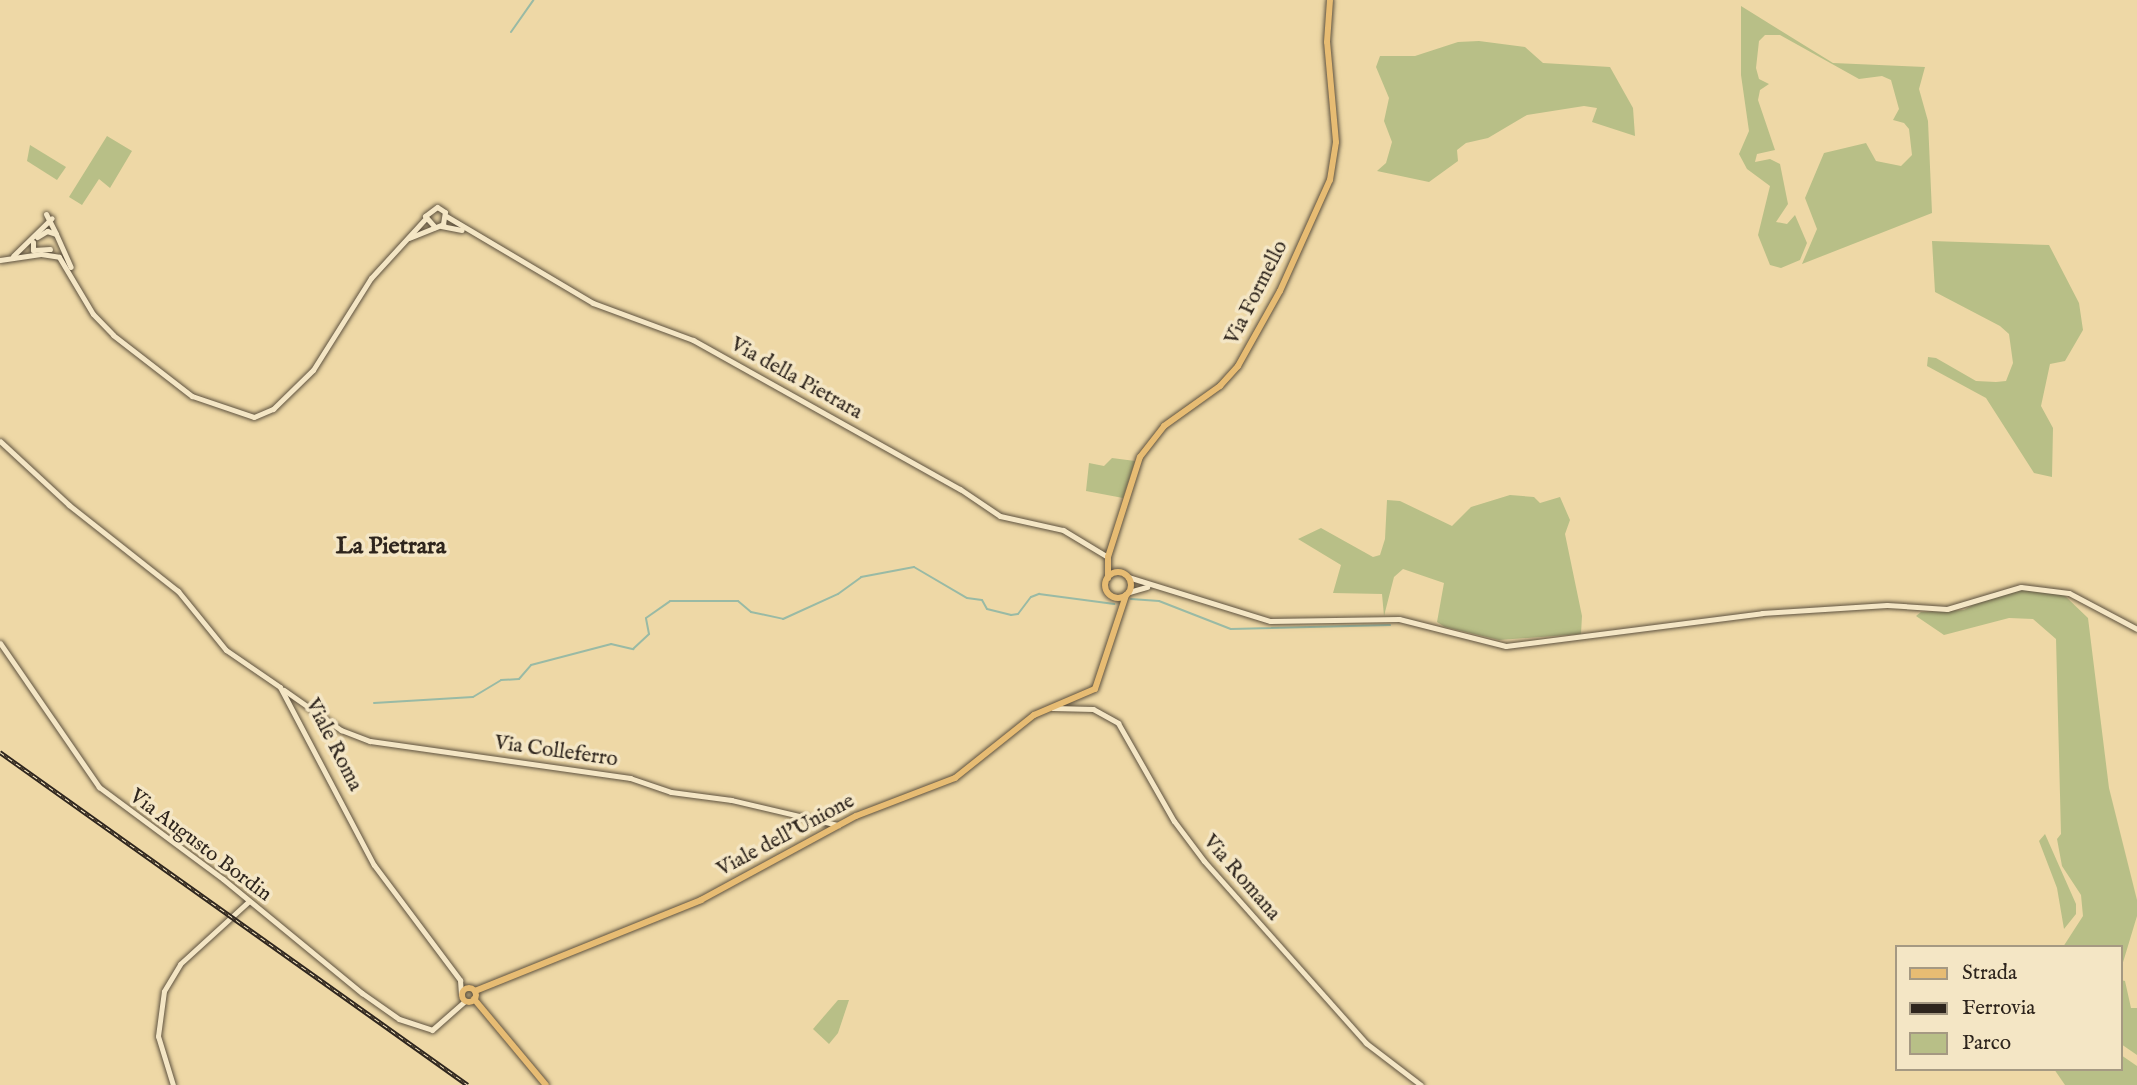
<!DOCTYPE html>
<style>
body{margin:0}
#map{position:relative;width:2137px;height:1085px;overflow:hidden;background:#eed8a6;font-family:"IM FELL English",serif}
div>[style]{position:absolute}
.green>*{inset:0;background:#b8bf87}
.stream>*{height:2px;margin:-1px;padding:0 1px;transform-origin:1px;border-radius:1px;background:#99baa5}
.roads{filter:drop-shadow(0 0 2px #5e523f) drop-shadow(0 0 2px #5e523f)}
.minor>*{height:5px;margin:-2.5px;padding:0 2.5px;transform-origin:2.5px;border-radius:2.5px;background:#f4e6c5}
.major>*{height:6px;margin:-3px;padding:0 3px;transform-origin:3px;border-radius:3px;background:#e7bc73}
.major>.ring{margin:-3px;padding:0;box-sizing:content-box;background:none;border:6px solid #e7bc73;border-radius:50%}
.rail>*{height:4.5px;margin-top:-2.25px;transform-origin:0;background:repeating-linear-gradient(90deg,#f4e6c5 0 5px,#2e251d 0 10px);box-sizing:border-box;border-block:2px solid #2e251d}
span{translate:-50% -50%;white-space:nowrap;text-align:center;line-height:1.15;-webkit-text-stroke:7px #f4e6c5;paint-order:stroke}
.street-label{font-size:21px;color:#2e251d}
.quarter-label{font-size:24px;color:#2e251d;font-weight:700}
.legend{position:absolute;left:1895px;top:945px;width:228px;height:126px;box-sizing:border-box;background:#f4e6c5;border:2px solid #a59982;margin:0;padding:9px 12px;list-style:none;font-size:21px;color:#2e251d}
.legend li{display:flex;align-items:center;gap:14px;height:35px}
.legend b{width:35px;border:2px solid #a59982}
</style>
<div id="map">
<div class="green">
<div style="clip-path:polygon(1741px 6px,1833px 63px,1925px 67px,1919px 89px,1928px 121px,1932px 213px,1802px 264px,1817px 229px,1805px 198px,1824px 153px,1866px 143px,1876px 161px,1901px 166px,1912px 155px,1909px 129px,1904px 123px,1893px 120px,1899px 109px,1891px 80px,1882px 76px,1859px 79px,1780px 35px,1765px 35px,1759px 41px,1756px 68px,1759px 79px,1769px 84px,1760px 90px,1758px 100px,1775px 150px,1757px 154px,1755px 162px,1770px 159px,1780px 164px,1788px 204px,1776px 222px,1787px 224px,1795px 215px,1807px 243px,1800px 260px,1781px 268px,1770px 265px,1758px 235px,1770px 186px,1747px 169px,1739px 154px,1749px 131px,1741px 75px)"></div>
<div style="clip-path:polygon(1479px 41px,1525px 47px,1543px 63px,1610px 67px,1633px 108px,1635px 136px,1592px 122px,1597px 108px,1584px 106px,1527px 115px,1488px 138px,1466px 143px,1457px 150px,1458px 161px,1429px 182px,1377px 171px,1386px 163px,1392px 142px,1384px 121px,1389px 98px,1376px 67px,1380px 56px,1415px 56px,1458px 42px)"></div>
<div style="clip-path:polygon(107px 136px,132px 151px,110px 188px,99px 179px,82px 205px,69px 197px)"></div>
<div style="clip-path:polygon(30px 145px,66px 167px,57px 180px,27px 161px)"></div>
<div style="clip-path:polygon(1932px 241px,2049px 245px,2079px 303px,2083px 330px,2065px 361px,2050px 364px,2041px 406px,2053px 428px,2052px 477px,2034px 473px,1986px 398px,1927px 366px,1928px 357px,1936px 358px,1976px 381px,1996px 382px,2006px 381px,2013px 363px,2009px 334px,2000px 326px,1935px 292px)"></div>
<div style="clip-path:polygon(1112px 458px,1135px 461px,1123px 498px,1086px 491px,1089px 463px,1104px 466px)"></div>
<div style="clip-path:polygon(1510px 495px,1534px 497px,1540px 503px,1560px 497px,1570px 520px,1565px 534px,1582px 616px,1581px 634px,1499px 640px,1445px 627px,1437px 622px,1444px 583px,1403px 569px,1394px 577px,1384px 616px,1382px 594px,1333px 593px,1341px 565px,1298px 539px,1321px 528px,1373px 557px,1380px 555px,1385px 539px,1387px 500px,1400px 501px,1452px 526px,1471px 507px)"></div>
<div style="clip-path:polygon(2015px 589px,2064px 595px,2088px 618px,2109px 788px,2137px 900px,2137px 916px,2121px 969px,2121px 947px,2063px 947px,2083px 916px,2081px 895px,2062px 866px,2057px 839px,2061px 834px,2056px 639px,2033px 619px,2009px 618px,1944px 635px,1916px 616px,1921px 612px,1964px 610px,1995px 592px)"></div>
<div style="clip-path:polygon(2045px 834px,2076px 904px,2076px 914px,2064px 929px,2057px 888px,2039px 841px)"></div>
<div style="clip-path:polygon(2121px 980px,2125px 981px,2131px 1008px,2137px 1008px,2137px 1055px,2121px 1044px)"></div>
<div style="clip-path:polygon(838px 1000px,849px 1000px,838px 1033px,829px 1044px,813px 1029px)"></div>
<div style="clip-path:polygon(2121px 1055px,2137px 1066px,2137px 1085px,2065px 1085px,2054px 1069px,2121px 1069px)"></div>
</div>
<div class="stream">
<div style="left:511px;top:32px;width:39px;rotate:-55deg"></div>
<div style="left:1131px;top:599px;width:28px;rotate:4deg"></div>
<div style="left:1159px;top:601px;width:77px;rotate:21.3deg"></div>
<div style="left:1231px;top:629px;width:159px;rotate:-1.4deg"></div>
<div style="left:374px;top:703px;width:99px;rotate:-3.5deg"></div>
<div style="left:473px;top:697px;width:33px;rotate:-31deg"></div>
<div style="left:501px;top:680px;width:18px;rotate:-3deg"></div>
<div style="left:519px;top:679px;width:18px;rotate:-49deg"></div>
<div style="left:531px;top:665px;width:83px;rotate:-14.7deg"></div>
<div style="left:611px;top:644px;width:23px;rotate:13deg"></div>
<div style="left:633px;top:649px;width:22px;rotate:-43deg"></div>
<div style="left:649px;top:634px;width:16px;rotate:-101deg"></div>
<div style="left:646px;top:618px;width:29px;rotate:-35deg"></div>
<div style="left:670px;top:601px;width:68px"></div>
<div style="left:738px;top:601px;width:17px;rotate:40deg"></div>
<div style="left:751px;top:612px;width:33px;rotate:12deg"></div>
<div style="left:783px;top:619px;width:60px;rotate:-24.4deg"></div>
<div style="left:838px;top:594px;width:29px;rotate:-36deg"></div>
<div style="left:861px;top:577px;width:54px;rotate:-10.7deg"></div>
<div style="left:914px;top:567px;width:61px;rotate:30.3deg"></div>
<div style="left:967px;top:598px;width:15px;rotate:8deg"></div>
<div style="left:982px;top:600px;width:10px;rotate:61deg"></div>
<div style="left:987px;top:609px;width:25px;rotate:14deg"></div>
<div style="left:1011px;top:615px;width:7px;rotate:-8deg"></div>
<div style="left:1018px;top:614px;width:21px;rotate:-53deg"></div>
<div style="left:1031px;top:597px;width:9px;rotate:-21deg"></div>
<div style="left:1039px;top:594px;width:76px;rotate:7.6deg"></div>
</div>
<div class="roads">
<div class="minor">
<div style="left:46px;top:214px;width:22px;rotate:63deg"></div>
<div style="left:446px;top:216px;width:171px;rotate:30.6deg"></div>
<div style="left:593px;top:303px;width:107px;rotate:20.3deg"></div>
<div style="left:693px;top:340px;width:306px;rotate:29.2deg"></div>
<div style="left:960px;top:489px;width:48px;rotate:34deg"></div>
<div style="left:1000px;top:516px;width:65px;rotate:12.5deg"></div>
<div style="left:1063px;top:530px;width:52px;rotate:31deg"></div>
<div style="left:441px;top:226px;width:21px;rotate:11deg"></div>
<div style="left:37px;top:237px;width:12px;rotate:-31deg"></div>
<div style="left:47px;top:231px;width:9px;rotate:18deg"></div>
<div style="left:56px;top:234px;width:36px;rotate:66deg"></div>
<div style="left:409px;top:238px;width:37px;rotate:-22deg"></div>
<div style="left:443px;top:224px;width:12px;rotate:-81deg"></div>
<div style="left:445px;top:212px;width:9px;rotate:-148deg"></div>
<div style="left:437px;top:207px;width:15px;rotate:143deg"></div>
<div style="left:425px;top:216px;width:15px;rotate:48deg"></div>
<div style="left:33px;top:242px;width:8px;rotate:90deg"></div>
<div style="left:33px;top:250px;width:17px;rotate:-3deg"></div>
<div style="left:13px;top:256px;width:54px;rotate:-44.3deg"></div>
<div style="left:0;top:260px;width:41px;rotate:-8.3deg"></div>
<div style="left:41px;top:254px;width:18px;rotate:9deg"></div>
<div style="left:59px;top:257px;width:66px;rotate:59.2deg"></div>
<div style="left:93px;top:314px;width:29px;rotate:46deg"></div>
<div style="left:113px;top:335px;width:100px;rotate:37.7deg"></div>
<div style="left:192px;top:396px;width:65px;rotate:18.7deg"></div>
<div style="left:254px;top:417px;width:21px;rotate:-23deg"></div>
<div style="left:273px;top:409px;width:56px;rotate:-44.3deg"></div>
<div style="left:313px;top:370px;width:109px;rotate:-57.8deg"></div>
<div style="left:371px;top:278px;width:80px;rotate:-47.5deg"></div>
<div style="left:0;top:441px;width:94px;rotate:42.8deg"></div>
<div style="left:69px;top:505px;width:139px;rotate:38.3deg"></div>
<div style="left:178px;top:591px;width:76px;rotate:50.9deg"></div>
<div style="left:226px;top:650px;width:65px;rotate:34.4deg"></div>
<div style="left:280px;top:687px;width:201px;rotate:62.2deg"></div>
<div style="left:374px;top:865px;width:144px;rotate:53.2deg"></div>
<div style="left:460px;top:980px;width:14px;rotate:86deg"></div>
<div style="left:1128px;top:577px;width:149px;rotate:17.2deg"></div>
<div style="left:1270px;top:621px;width:129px;rotate:-0.9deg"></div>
<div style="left:1399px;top:619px;width:110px;rotate:14.2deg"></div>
<div style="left:1506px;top:646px;width:258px;rotate:-7.3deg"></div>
<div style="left:1762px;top:613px;width:125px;rotate:-3.7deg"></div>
<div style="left:1887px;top:605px;width:60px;rotate:3.8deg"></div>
<div style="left:1947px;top:609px;width:77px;rotate:-16.6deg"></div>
<div style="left:2021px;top:587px;width:48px;rotate:7.1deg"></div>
<div style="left:2069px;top:593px;width:77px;rotate:27.9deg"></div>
<div style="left:1129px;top:592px;width:19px;rotate:-16deg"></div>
<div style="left:0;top:643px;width:175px;rotate:55.5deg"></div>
<div style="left:99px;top:787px;width:154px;rotate:36.6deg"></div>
<div style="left:223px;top:879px;width:180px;rotate:39.4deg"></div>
<div style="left:362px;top:993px;width:45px;rotate:35.1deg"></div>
<div style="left:399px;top:1019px;width:35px;rotate:18deg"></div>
<div style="left:432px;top:1030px;width:44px;rotate:-41.3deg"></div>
<div style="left:284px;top:690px;width:70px;rotate:35.1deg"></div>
<div style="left:341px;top:730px;width:31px;rotate:21deg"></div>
<div style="left:370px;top:741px;width:263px;rotate:8.1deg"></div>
<div style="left:630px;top:778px;width:43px;rotate:18.9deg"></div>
<div style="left:671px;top:792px;width:61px;rotate:7.6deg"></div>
<div style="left:731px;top:800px;width:110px;rotate:13.2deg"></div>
<div style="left:1053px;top:708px;width:40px;rotate:1.4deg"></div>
<div style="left:1093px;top:709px;width:29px;rotate:29deg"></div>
<div style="left:1118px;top:723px;width:113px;rotate:60.3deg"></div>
<div style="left:1174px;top:821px;width:50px;rotate:53.1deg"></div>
<div style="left:1204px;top:861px;width:244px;rotate:48.3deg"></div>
<div style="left:1366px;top:1043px;width:69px;rotate:37.4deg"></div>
<div style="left:173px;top:1085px;width:51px;rotate:-107deg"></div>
<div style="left:158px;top:1036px;width:45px;rotate:-82.4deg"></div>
<div style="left:164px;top:991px;width:31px;rotate:-59deg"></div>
<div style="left:180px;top:964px;width:93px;rotate:-42.4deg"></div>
</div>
<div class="major">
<div class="ring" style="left:1105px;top:572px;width:20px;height:20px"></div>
<div style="left:1108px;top:578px;width:21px;rotate:-90deg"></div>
<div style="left:1108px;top:557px;width:105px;rotate:-72.3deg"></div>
<div style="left:1140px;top:457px;width:39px;rotate:-52deg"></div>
<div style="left:1164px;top:426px;width:69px;rotate:-35.5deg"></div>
<div style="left:1220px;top:386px;width:27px;rotate:-48deg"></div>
<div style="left:1238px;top:366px;width:86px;rotate:-60.8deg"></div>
<div style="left:1280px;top:291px;width:122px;rotate:-65.8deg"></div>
<div style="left:1330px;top:180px;width:38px;rotate:-81deg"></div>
<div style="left:1336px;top:142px;width:100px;rotate:-95.1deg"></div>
<div style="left:1327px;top:42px;width:42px;rotate:-85.9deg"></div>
<div class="ring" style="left:462px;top:988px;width:8px;height:8px"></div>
<div style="left:475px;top:991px;width:244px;rotate:-21.9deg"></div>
<div style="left:701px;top:900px;width:176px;rotate:-28.5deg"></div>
<div style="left:856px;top:816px;width:106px;rotate:-21deg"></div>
<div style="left:955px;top:778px;width:101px;rotate:-38.6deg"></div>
<div style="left:1034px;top:715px;width:66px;rotate:-23.1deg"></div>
<div style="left:1095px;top:689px;width:99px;rotate:-71.7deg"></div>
<div style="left:474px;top:999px;width:112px;rotate:50.1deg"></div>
</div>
</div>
<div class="rail">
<div style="left:0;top:752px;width:574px;rotate:35.43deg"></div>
</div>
<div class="street-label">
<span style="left:1257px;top:293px;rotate:-63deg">Via Formello</span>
<span style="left:796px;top:379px;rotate:29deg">Via della Pietrara</span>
<span style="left:333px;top:745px;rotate:63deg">Viale Roma</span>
<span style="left:556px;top:752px;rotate:8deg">Via Colleferro</span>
<span style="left:786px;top:836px;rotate:-28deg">Viale dell'Unione</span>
<span style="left:200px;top:846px;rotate:37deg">Via Augusto Bordin</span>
<span style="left:1241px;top:878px;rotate:49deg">Via Romana</span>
</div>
<div class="quarter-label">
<span style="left:391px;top:547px">La Pietrara</span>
</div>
<ul class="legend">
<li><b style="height:9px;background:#e7bc73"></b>Strada</li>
<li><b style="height:9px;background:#2e251d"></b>Ferrovia</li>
<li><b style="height:19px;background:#b8bf87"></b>Parco</li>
</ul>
</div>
